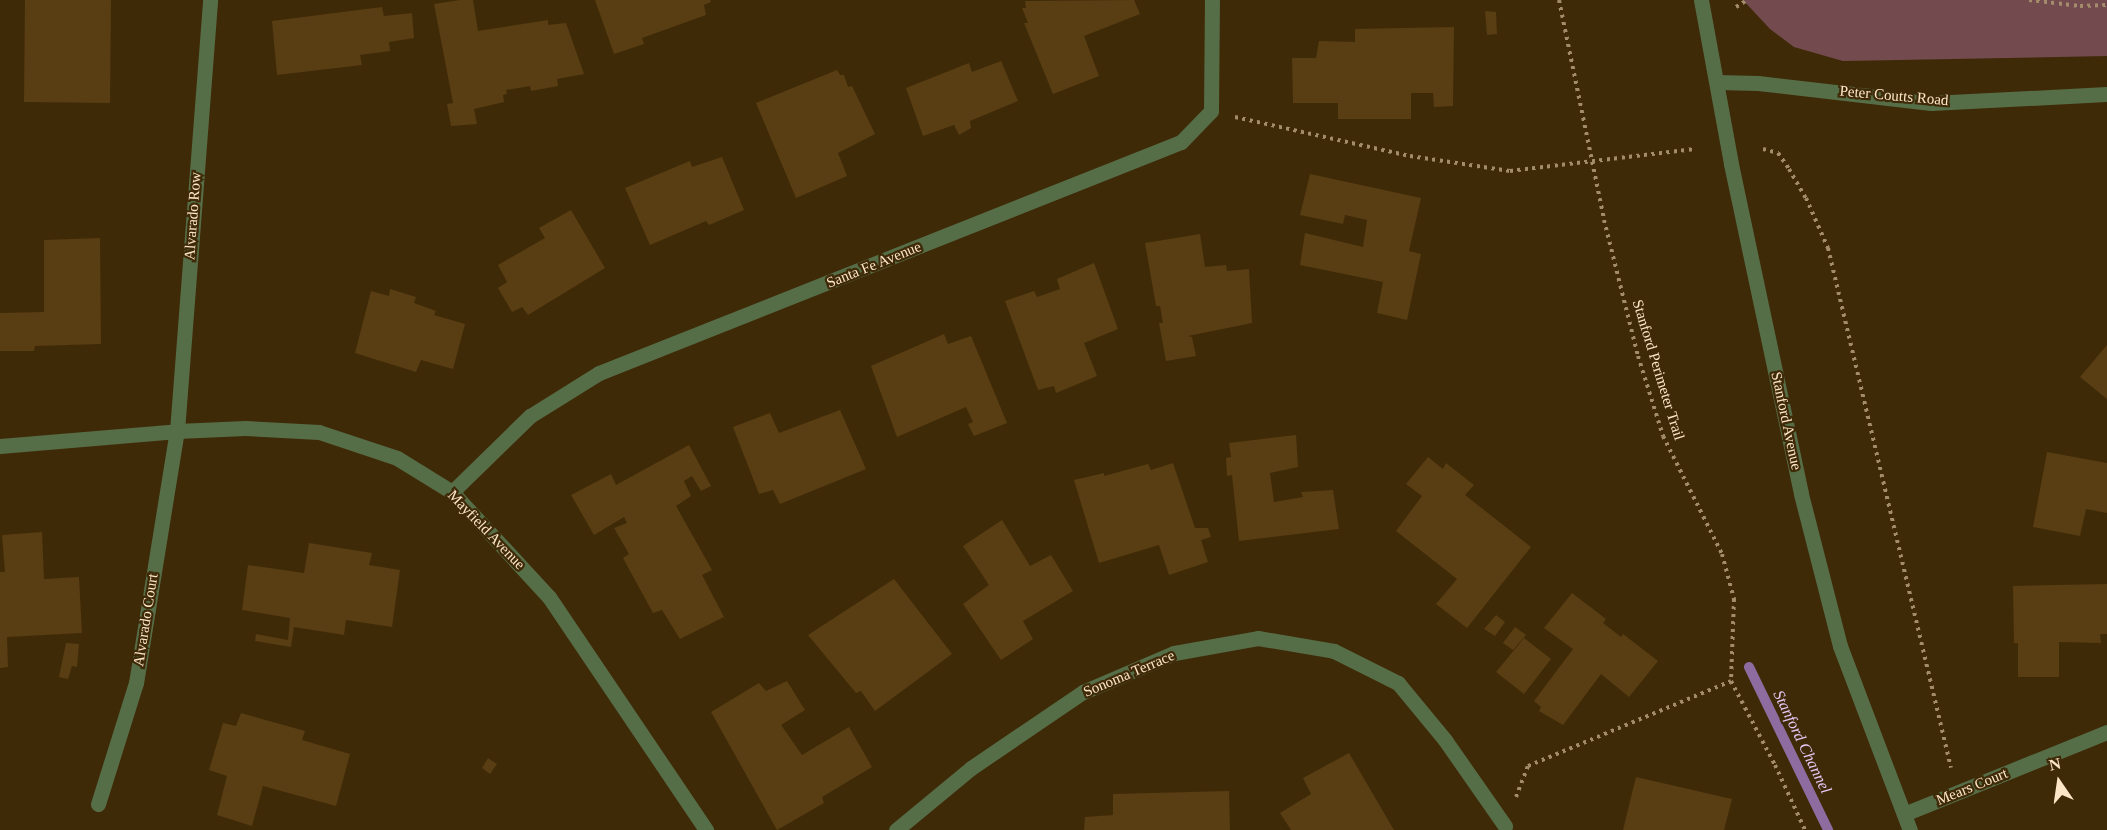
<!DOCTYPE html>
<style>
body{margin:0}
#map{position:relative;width:2107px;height:830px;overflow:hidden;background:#3f2a08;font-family:Georgia,serif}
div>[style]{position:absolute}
.green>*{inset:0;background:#734b4e}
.stream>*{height:10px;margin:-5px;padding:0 5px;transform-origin:5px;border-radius:5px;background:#8e6c9f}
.building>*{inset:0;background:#593d13}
.path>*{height:4px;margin-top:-2px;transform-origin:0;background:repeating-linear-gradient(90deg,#a28c6c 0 3px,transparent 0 7.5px)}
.minor>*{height:15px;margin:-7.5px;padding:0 7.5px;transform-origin:7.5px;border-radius:7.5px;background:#566e47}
.tertiary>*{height:15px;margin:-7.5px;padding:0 7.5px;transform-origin:7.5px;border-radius:7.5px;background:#566e47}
span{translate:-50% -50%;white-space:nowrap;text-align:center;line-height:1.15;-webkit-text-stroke:4.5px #3f2a08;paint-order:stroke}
.street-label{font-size:15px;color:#fde6c8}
.water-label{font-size:16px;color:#e6c8f5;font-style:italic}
.north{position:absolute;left:2029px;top:752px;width:60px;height:60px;-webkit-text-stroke:4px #3f2a08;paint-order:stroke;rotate:347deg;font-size:16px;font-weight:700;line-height:24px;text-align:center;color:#fde6c8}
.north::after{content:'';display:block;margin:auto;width:21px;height:27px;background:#fde6c8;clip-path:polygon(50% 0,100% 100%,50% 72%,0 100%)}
</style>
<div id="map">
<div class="green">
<div style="clip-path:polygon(1743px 0,2107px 0,2107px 56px,1843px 61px,1794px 47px,1770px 29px)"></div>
</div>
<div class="stream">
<div style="left:1749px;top:667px;width:181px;rotate:64.1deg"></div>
</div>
<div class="building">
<div style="clip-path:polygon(25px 0,111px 0,110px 103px,24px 102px)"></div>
<div style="clip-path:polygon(460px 0,473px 0,478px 31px,548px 20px,548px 25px,566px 23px,584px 74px,557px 79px,558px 86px,531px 91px,530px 86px,506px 90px,507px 94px,503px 95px,504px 102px,474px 109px,477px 124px,451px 126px,447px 104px,453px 103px,434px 4px)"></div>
<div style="clip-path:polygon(595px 0,710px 0,711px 2px,704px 5px,706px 15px,642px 38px,644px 44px,614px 54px)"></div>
<div style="clip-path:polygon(1134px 0,1140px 14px,1084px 36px,1099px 76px,1053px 94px,1024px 23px,1028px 23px,1022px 8px,1026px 8px,1025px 1px)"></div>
<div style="clip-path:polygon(382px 7px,384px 16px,412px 13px,414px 38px,389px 42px,390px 51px,360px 55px,362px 65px,277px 75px,272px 21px)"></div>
<div style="clip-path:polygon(1485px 11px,1496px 12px,1497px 34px,1487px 35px)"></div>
<div style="clip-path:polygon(1454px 27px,1453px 106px,1434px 107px,1433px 93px,1411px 93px,1411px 119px,1338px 119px,1338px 103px,1293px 103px,1292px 58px,1316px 58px,1319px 41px,1355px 42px,1355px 29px)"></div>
<div style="clip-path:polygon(1001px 61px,1018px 101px,970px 121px,971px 128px,959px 135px,954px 125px,923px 136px,906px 88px,969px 63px,972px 72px)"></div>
<div style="clip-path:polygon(837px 70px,840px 75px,844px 75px,848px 87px,852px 86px,875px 134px,838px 153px,847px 176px,796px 198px,756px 103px)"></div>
<div style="clip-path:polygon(722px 157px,744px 210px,709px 225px,706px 221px,650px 245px,625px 188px,690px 161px,692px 167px)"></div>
<div style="clip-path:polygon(1310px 174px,1421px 198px,1409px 251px,1421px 254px,1407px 320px,1377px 313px,1383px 282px,1300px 265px,1305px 233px,1363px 247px,1367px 220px,1345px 215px,1343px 224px,1300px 215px)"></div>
<div style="clip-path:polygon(571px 210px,605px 268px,528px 315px,522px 307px,512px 312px,498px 288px,507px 282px,498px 265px,545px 238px,539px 228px)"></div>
<div style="clip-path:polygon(1200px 234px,1205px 267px,1226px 265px,1227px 271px,1249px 269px,1252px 323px,1188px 336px,1192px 337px,1196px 356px,1166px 361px,1159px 323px,1163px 323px,1160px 306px,1156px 306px,1145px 243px)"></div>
<div style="clip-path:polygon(100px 238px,101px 344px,35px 346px,34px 351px,0 351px,0 313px,44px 312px,44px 240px)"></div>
<div style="clip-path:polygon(1094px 263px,1118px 329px,1084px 343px,1097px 376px,1056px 393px,1054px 386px,1038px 390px,1005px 301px,1034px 291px,1037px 297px,1060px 289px,1057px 279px)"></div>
<div style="clip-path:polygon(390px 289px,416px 297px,414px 303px,436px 311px,434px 315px,465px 324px,453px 369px,421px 360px,416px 372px,355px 353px,371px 291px,389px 296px)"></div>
<div style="clip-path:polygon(944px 334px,948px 344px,971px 336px,1007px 423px,974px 436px,968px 424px,973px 422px,966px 407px,897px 437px,871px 366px)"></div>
<div style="clip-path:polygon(2107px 345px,2107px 399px,2080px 377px)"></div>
<div style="clip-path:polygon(840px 410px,866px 469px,780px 504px,773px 490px,759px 494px,733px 427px,770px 413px,779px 433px)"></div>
<div style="clip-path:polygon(1296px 435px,1298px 467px,1270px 473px,1274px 502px,1303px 497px,1301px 492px,1333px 490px,1339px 529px,1239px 541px,1232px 475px,1227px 476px,1226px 458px,1231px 457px,1229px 443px)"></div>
<div style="clip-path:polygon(689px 445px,711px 486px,701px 491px,692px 476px,684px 481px,691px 496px,676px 506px,712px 570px,702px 575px,724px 617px,680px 639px,662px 610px,653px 613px,623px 558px,629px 554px,614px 528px,627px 523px,624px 517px,594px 535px,571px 495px,611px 474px,616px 485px)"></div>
<div style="clip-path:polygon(2047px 452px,2107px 463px,2107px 513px,2086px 509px,2080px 536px,2033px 527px)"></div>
<div style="clip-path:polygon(1428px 457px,1443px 469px,1446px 463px,1474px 485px,1465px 495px,1531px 547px,1467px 628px,1436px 604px,1457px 579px,1396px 531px,1422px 496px,1406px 484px)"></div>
<div style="clip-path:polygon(1173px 463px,1195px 528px,1208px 528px,1211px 537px,1201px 540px,1208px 562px,1169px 575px,1159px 545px,1099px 563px,1074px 480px,1104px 473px,1104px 476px,1148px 464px,1151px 470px)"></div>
<div style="clip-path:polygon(1002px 520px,1030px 566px,1051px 555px,1073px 591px,1023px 621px,1033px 639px,1001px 660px,963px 604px,989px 585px,963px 546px)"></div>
<div style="clip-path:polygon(42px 532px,44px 579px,79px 577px,82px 633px,7px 637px,8px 667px,0 668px,0 572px,5px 572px,2px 535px)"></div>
<div style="clip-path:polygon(309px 543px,372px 553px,369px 565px,400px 570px,392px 627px,346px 620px,344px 635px,294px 627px,291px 647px,255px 641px,256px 634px,288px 640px,290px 618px,242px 610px,248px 565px,304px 573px)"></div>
<div style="clip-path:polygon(894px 579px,952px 654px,875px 711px,861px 691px,856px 693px,808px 635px)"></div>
<div style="clip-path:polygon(2107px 584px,2107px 634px,2100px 634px,2101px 643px,2059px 642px,2059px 677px,2018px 677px,2018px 643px,2014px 643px,2013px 586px)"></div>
<div style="clip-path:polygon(1572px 593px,1606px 619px,1603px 623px,1621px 637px,1623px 634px,1658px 661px,1629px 697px,1601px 674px,1563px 725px,1539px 711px,1541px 707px,1534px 701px,1573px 649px,1544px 628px)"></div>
<div style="clip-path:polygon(1496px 615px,1505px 622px,1495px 636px,1484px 629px)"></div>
<div style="clip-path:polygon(1515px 627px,1526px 635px,1513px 650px,1503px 643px)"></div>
<div style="clip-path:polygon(1524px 638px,1551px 659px,1524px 694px,1496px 672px)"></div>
<div style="clip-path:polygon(66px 643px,79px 644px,77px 667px,72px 666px,68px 679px,59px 677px)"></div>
<div style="clip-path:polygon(787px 681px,805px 710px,781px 725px,802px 755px,849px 727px,872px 767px,822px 797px,824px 803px,777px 830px,711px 712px,759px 683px,766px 691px)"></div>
<div style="clip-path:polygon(241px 713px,305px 731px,302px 740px,350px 754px,336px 806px,263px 786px,252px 826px,217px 815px,227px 776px,209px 770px,223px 723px,236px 726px)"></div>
<div style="clip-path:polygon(1349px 753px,1394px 830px,1291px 830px,1280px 813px,1311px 794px,1303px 778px)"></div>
<div style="clip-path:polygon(488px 758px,497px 764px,490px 774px,482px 768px)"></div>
<div style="clip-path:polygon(1636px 777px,1732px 799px,1724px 830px,1623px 830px)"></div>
<div style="clip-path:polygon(1229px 791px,1230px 830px,1084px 830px,1085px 817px,1113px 815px,1113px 794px)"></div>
</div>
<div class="path">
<div style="left:1559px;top:0;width:225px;rotate:78.4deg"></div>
<div style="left:1604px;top:220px;width:140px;rotate:76deg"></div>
<div style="left:1638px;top:356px;width:84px;rotate:72.6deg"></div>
<div style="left:1663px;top:436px;width:132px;rotate:63.4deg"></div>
<div style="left:1722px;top:554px;width:47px;rotate:75.1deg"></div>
<div style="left:1734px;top:599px;width:82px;rotate:92.1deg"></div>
<div style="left:1731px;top:681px;width:95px;rotate:62.4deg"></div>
<div style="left:1775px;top:765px;width:72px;rotate:65.2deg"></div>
<div style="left:2029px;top:0;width:51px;rotate:6.7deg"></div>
<div style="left:2080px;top:6px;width:27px;rotate:-2deg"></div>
<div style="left:1736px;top:7px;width:13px;rotate:-32deg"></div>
<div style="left:1235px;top:117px;width:179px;rotate:12.6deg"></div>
<div style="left:1410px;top:156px;width:101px;rotate:8.5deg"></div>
<div style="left:1510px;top:171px;width:186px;rotate:-6.8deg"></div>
<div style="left:1763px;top:149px;width:16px;rotate:15deg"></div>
<div style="left:1778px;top:153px;width:19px;rotate:55deg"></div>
<div style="left:1789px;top:169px;width:34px;rotate:60deg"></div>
<div style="left:1806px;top:198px;width:55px;rotate:66.3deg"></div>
<div style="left:1828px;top:248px;width:534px;rotate:76.69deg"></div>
<div style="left:1516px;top:797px;width:33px;rotate:-69deg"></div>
<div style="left:1528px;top:766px;width:220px;rotate:-22.7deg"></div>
</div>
<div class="minor">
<div style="left:177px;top:431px;width:68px;rotate:-2.5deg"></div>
<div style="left:245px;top:428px;width:74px;rotate:3.1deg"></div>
<div style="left:319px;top:432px;width:82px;rotate:18.4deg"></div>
<div style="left:397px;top:458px;width:65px;rotate:31.7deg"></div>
<div style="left:452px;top:492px;width:143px;rotate:47.3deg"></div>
<div style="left:549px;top:597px;width:281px;rotate:56deg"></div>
<div style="left:452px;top:492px;width:109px;rotate:-44.3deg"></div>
<div style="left:530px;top:416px;width:81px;rotate:-31.9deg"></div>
<div style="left:599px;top:373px;width:626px;rotate:-21.65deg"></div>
<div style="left:1181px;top:142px;width:43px;rotate:-45.9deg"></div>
<div style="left:1211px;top:111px;width:111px;rotate:-89.5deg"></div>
<div style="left:98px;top:804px;width:127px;rotate:-72.6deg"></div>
<div style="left:136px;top:683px;width:255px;rotate:-80.8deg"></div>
<div style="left:177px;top:431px;width:432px;rotate:-85.6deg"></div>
<div style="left:1904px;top:814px;width:219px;rotate:-22deg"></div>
<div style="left:896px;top:830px;width:97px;rotate:-39.6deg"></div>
<div style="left:971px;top:768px;width:135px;rotate:-34.2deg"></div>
<div style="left:1083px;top:692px;width:99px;rotate:-23.2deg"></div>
<div style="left:1174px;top:653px;width:85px;rotate:-10.1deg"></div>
<div style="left:1258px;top:638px;width:77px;rotate:9.7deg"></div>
<div style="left:1334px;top:651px;width:72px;rotate:26.6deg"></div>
<div style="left:1398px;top:683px;width:74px;rotate:50.5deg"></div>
<div style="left:1445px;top:740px;width:105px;rotate:55.1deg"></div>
</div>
<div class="tertiary">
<div style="left:1701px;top:0;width:167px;rotate:79.6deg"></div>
<div style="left:1731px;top:164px;width:337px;rotate:78deg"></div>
<div style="left:1801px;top:494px;width:157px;rotate:75.6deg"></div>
<div style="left:1840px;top:646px;width:197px;rotate:69.2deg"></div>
<div style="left:1717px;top:82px;width:41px;rotate:1.4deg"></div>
<div style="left:1758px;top:83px;width:174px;rotate:6.6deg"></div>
<div style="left:1931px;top:103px;width:176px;rotate:-2.9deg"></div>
<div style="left:0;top:446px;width:178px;rotate:-4.8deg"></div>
</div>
<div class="street-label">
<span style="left:1894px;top:96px;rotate:5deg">Peter Coutts Road</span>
<span style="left:193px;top:216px;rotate:-86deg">Alvarado Row</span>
<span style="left:874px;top:265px;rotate:-22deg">Santa Fe Avenue</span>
<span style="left:1658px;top:370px;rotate:73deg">Stanford Perimeter Trail</span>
<span style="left:1786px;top:421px;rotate:78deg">Stanford Avenue</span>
<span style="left:486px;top:530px;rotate:46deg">Mayfield Avenue</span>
<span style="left:146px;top:620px;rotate:-81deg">Alvarado Court</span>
<span style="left:1129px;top:674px;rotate:-23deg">Sonoma Terrace</span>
<span style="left:1972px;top:787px;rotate:-22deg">Mears Court</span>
</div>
<div class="water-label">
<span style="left:1802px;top:742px;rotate:64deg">Stanford Channel</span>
</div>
<div class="north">N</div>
</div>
